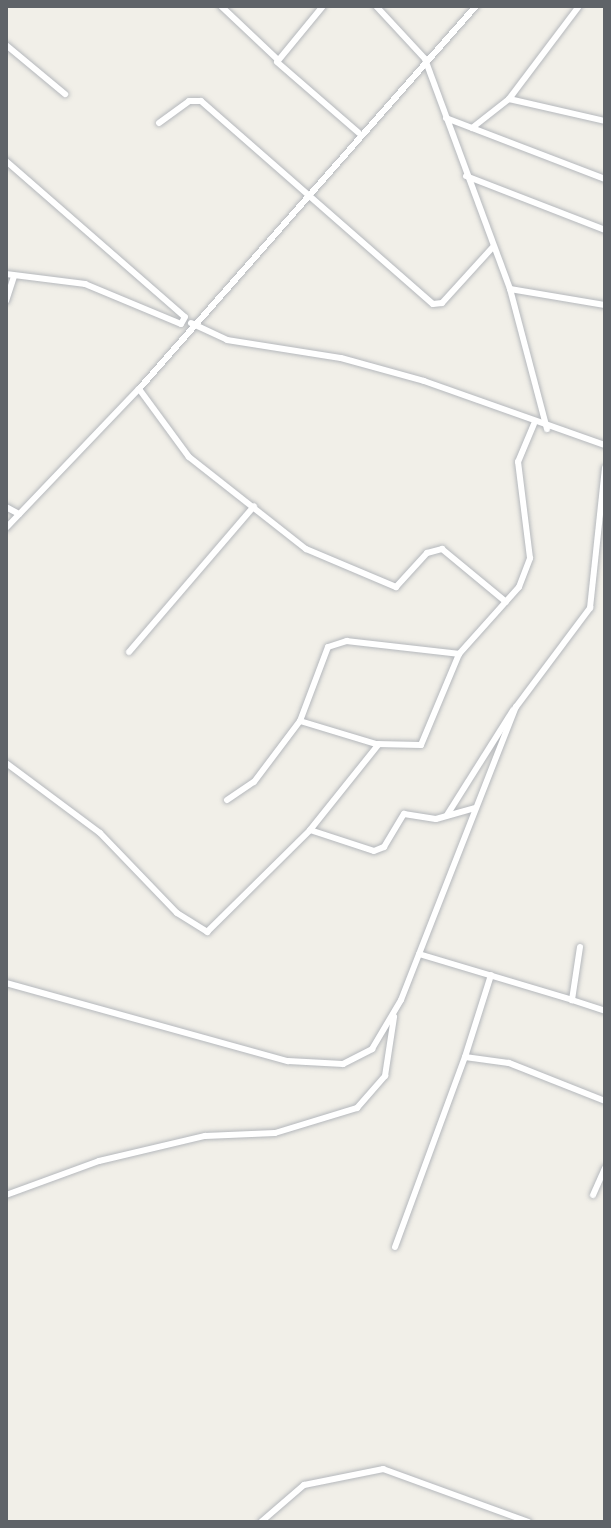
<!DOCTYPE html>
<style>
body{margin:0}
#map{position:relative;width:611px;height:1528px;overflow:hidden;background:#f1efe8;font-family:"Roboto Condensed",sans-serif}
div>[style]{position:absolute}
.roads{filter:drop-shadow(0 0 2px #b5b8bc) drop-shadow(0 0 2px #b5b8bc)}
.street>*{height:6px;margin:-3px;padding:0 3px;transform-origin:3px;border-radius:3px;background:#fff}
span{translate:-50% -50%;white-space:nowrap;text-align:center;line-height:1.15;-webkit-text-stroke:6px #fff;paint-order:stroke}
.frame{position:absolute;inset:0;border:8px solid #5f6368;pointer-events:none}
</style>
<div id="map">
<div class="roads">
<div class="street">
<div style="left:221px;top:6px;width:77px;rotate:43.4deg"></div>
<div style="left:323px;top:6px;width:72px;rotate:129.4deg"></div>
<div style="left:277px;top:62px;width:108px;rotate:40.9deg"></div>
<div style="left:376px;top:6px;width:72px;rotate:47.2deg"></div>
<div style="left:425px;top:59px;width:245px;rotate:69.7deg"></div>
<div style="left:510px;top:289px;width:145px;rotate:75.2deg"></div>
<div style="left:6px;top:45px;width:77px;rotate:39.7deg"></div>
<div style="left:509px;top:99px;width:98px;rotate:12.9deg"></div>
<div style="left:446px;top:118px;width:170px;rotate:21deg"></div>
<div style="left:159px;top:123px;width:37px;rotate:-36deg"></div>
<div style="left:189px;top:101px;width:12px"></div>
<div style="left:201px;top:101px;width:308px;rotate:41.2deg"></div>
<div style="left:433px;top:304px;width:9px;rotate:-6deg"></div>
<div style="left:442px;top:303px;width:76px;rotate:-47.7deg"></div>
<div style="left:472px;top:128px;width:47px;rotate:-38.1deg"></div>
<div style="left:509px;top:99px;width:116px;rotate:-53deg"></div>
<div style="left:6px;top:161px;width:237px;rotate:41.1deg"></div>
<div style="left:185px;top:317px;width:8px;rotate:120deg"></div>
<div style="left:466px;top:176px;width:149px;rotate:21.2deg"></div>
<div style="left:6px;top:274px;width:80px;rotate:7.2deg"></div>
<div style="left:85px;top:284px;width:104px;rotate:22.6deg"></div>
<div style="left:510px;top:289px;width:96px;rotate:9.6deg"></div>
<div style="left:6px;top:301px;width:26px;rotate:-72deg"></div>
<div style="left:191px;top:323px;width:40px;rotate:25deg"></div>
<div style="left:227px;top:340px;width:115px;rotate:9deg"></div>
<div style="left:341px;top:358px;width:86px;rotate:15.5deg"></div>
<div style="left:424px;top:381px;width:192px;rotate:19.5deg"></div>
<div style="left:139px;top:389px;width:84px;rotate:53.7deg"></div>
<div style="left:189px;top:457px;width:149px;rotate:38.2deg"></div>
<div style="left:306px;top:549px;width:98px;rotate:22.9deg"></div>
<div style="left:396px;top:587px;width:46px;rotate:-47.6deg"></div>
<div style="left:427px;top:553px;width:16px;rotate:-15deg"></div>
<div style="left:442px;top:549px;width:83px;rotate:39.6deg"></div>
<div style="left:6px;top:507px;width:15px;rotate:28deg"></div>
<div style="left:6px;top:528px;width:192px;rotate:-46.3deg"></div>
<div style="left:139px;top:389px;width:510px;rotate:-48.66deg"></div>
<div style="left:129px;top:652px;width:192px;rotate:-49.4deg"></div>
<div style="left:300px;top:721px;width:79px;rotate:16.8deg"></div>
<div style="left:376px;top:744px;width:45px;rotate:1.3deg"></div>
<div style="left:421px;top:745px;width:99px;rotate:-67.3deg"></div>
<div style="left:459px;top:654px;width:90px;rotate:-48.2deg"></div>
<div style="left:519px;top:587px;width:31px;rotate:-69deg"></div>
<div style="left:530px;top:558px;width:97px;rotate:-97.1deg"></div>
<div style="left:518px;top:462px;width:41px;rotate:-67.2deg"></div>
<div style="left:6px;top:763px;width:117px;rotate:36.7deg"></div>
<div style="left:100px;top:833px;width:111px;rotate:46.1deg"></div>
<div style="left:177px;top:913px;width:36px;rotate:32deg"></div>
<div style="left:207px;top:932px;width:145px;rotate:-44.7deg"></div>
<div style="left:310px;top:830px;width:67px;rotate:18.2deg"></div>
<div style="left:374px;top:851px;width:11px;rotate:-22deg"></div>
<div style="left:384px;top:847px;width:39px;rotate:-59deg"></div>
<div style="left:404px;top:814px;width:32px;rotate:9deg"></div>
<div style="left:436px;top:819px;width:41px;rotate:-15.8deg"></div>
<div style="left:227px;top:800px;width:32px;rotate:-34deg"></div>
<div style="left:254px;top:782px;width:76px;rotate:-53deg"></div>
<div style="left:300px;top:721px;width:79px;rotate:-69.3deg"></div>
<div style="left:328px;top:647px;width:20px;rotate:-18deg"></div>
<div style="left:347px;top:641px;width:113px;rotate:6.6deg"></div>
<div style="left:447px;top:815px;width:124px;rotate:-57.8deg"></div>
<div style="left:310px;top:830px;width:110px;rotate:-51.3deg"></div>
<div style="left:580px;top:947px;width:54px;rotate:98.6deg"></div>
<div style="left:572px;top:1000px;width:35px;rotate:18deg"></div>
<div style="left:419px;top:954px;width:160px;rotate:16.7deg"></div>
<div style="left:6px;top:983px;width:293px;rotate:15.5deg"></div>
<div style="left:288px;top:1061px;width:55px;rotate:3.1deg"></div>
<div style="left:343px;top:1064px;width:33px;rotate:-27deg"></div>
<div style="left:372px;top:1049px;width:57px;rotate:-59.4deg"></div>
<div style="left:401px;top:1000px;width:315px;rotate:-68.6deg"></div>
<div style="left:516px;top:707px;width:124px;rotate:-53.2deg"></div>
<div style="left:590px;top:608px;width:141px;rotate:-83.9deg"></div>
<div style="left:465px;top:1057px;width:86px;rotate:-72.4deg"></div>
<div style="left:6px;top:1195px;width:99px;rotate:-20.1deg"></div>
<div style="left:99px;top:1161px;width:109px;rotate:-13.3deg"></div>
<div style="left:205px;top:1136px;width:70px;rotate:-2.5deg"></div>
<div style="left:275px;top:1133px;width:86px;rotate:-17deg"></div>
<div style="left:357px;top:1108px;width:43px;rotate:-48.8deg"></div>
<div style="left:385px;top:1076px;width:60px;rotate:-81.3deg"></div>
<div style="left:593px;top:1195px;width:30px;rotate:-66deg"></div>
<div style="left:395px;top:1247px;width:202px;rotate:-69.8deg"></div>
<div style="left:465px;top:1057px;width:44px;rotate:7.8deg"></div>
<div style="left:509px;top:1063px;width:103px;rotate:21.6deg"></div>
<div style="left:261px;top:1522px;width:57px;rotate:-40.7deg"></div>
<div style="left:304px;top:1485px;width:81px;rotate:-11.4deg"></div>
<div style="left:383px;top:1469px;width:155px;rotate:20deg"></div>
</div>
</div>
<div class="frame"></div>
</div>
